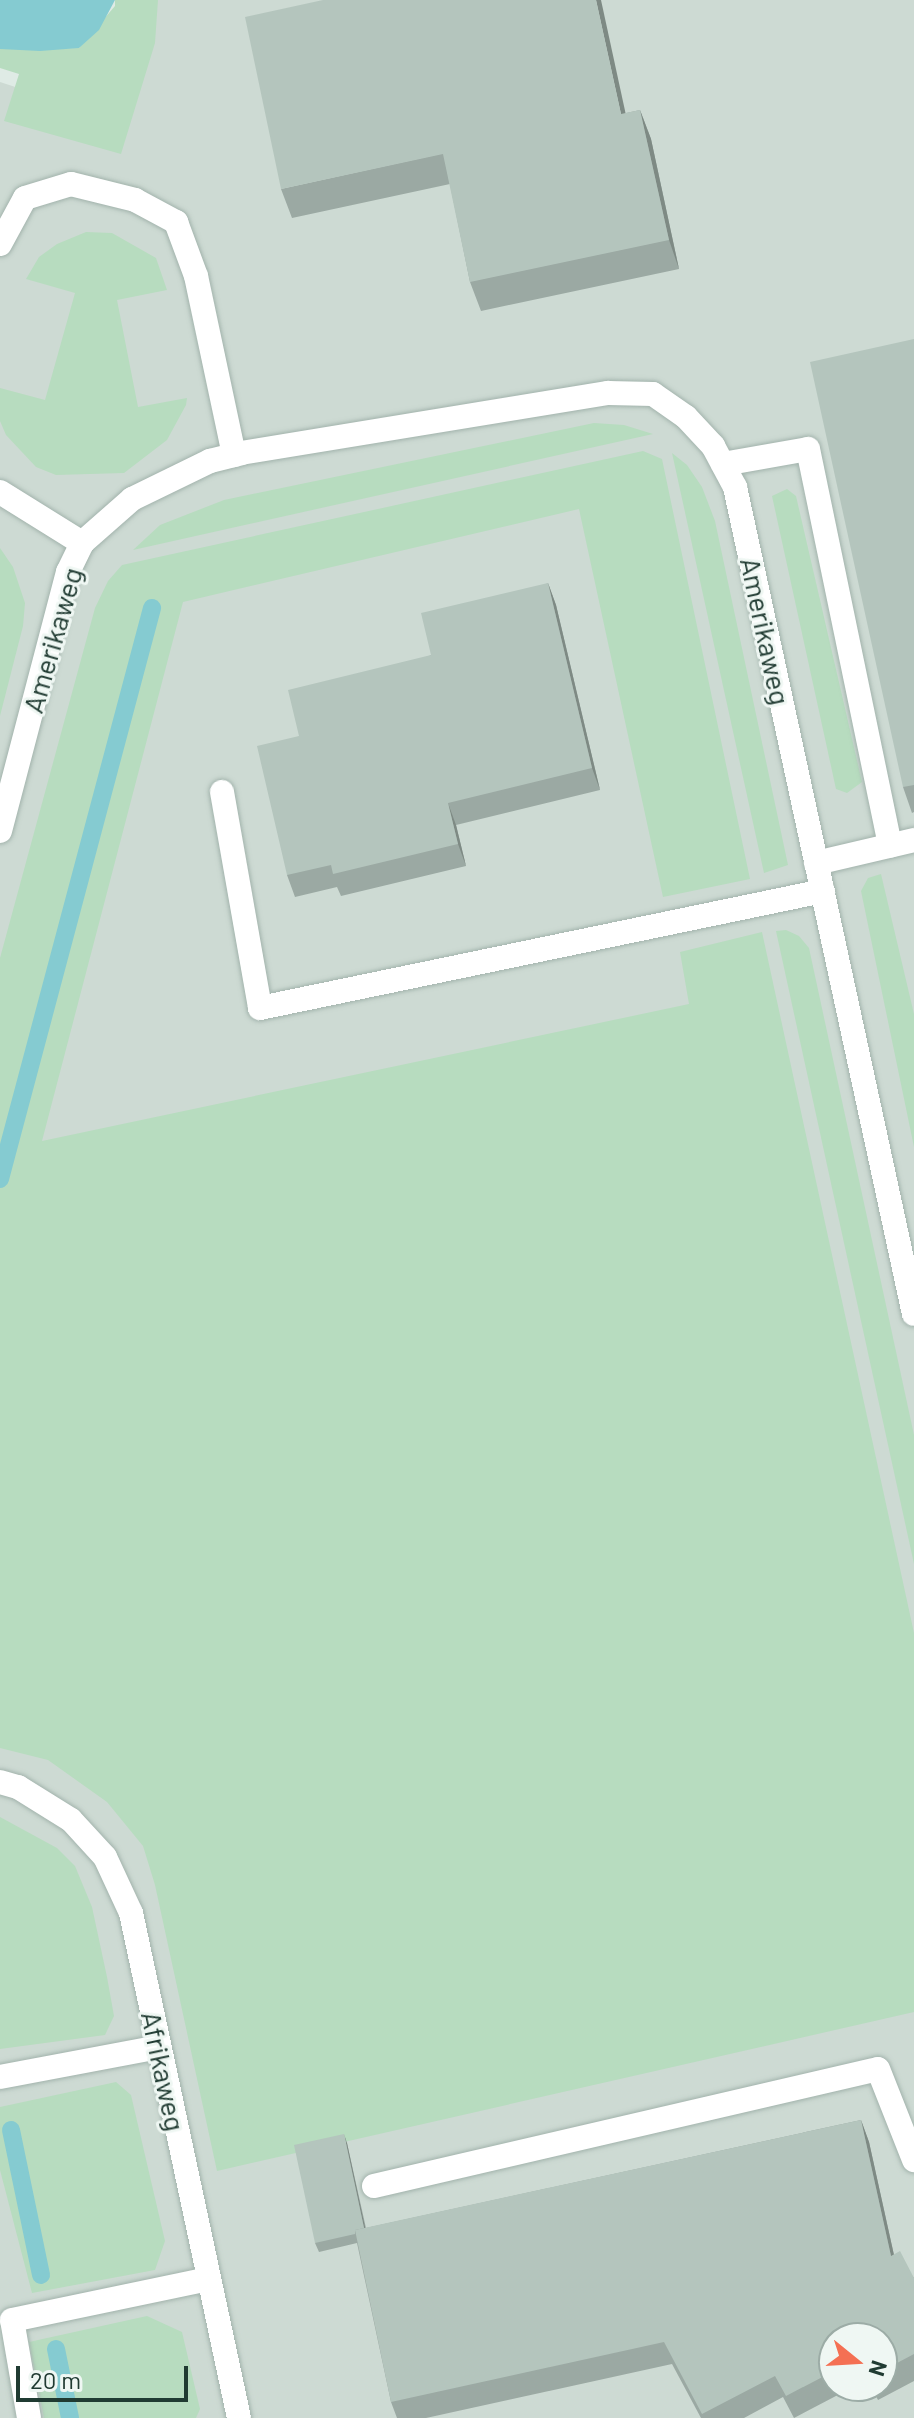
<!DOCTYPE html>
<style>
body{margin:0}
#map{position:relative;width:914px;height:2418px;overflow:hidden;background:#dfebe5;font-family:Barlow,sans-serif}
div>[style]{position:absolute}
.built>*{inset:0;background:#cddad3}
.green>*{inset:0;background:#b7dcbf}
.water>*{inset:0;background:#85cbd1}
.stream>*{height:18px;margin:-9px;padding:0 9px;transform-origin:9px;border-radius:9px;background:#85cbd1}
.roads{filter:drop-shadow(0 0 2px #a2b3ac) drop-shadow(0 0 2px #a2b3ac)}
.lane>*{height:24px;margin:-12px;padding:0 12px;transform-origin:12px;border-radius:12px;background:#fff}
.street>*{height:24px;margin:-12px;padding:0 12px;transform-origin:12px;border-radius:12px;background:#fff}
.wall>*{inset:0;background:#9ba9a3}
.shaded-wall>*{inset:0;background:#7e8a84}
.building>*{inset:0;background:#b4c5bd}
span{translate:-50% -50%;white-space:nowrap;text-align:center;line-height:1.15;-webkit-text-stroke:6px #eff7f3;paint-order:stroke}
.street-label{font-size:28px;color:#203b32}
.north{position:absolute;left:818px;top:2322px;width:80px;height:80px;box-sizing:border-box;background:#eff7f3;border:2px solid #9caca6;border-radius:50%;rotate:108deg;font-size:22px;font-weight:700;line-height:32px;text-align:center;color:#203b32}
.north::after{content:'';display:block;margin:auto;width:28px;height:36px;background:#f47053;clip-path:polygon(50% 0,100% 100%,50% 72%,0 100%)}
.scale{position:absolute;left:16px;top:2366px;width:172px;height:36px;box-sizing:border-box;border:4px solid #203b32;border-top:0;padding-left:10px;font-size:24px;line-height:28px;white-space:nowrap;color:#203b32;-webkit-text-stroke:6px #eff7f3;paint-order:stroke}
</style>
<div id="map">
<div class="built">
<div style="clip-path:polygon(evenodd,137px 0,914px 0,914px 2418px,0 2418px,0 82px,104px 116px,137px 0,834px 2338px,882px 2338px,882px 2386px,834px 2386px,834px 2338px)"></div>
</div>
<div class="green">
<div style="clip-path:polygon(115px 0,158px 0,155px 43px,121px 154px,4px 121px,19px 74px,0 68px,0 49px,79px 48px,115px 6px)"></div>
<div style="clip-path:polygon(86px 232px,112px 233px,156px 258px,167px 290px,117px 300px,138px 407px,187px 398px,186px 405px,167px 440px,124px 473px,56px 475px,36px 467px,6px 435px,0 421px,0 388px,45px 400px,75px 293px,26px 279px,39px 257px,57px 244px)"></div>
<div style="clip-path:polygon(594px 423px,624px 425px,653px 434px,133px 550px,160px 525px,224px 500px)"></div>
<div style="clip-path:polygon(643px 451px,662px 459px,750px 879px,663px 897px,579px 509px,183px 602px,42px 1141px,689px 1004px,680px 952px,762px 932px,914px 1633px,914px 2012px,217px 2171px,155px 1885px,143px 1846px,107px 1802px,48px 1760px,0 1748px,0 958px,95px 608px,108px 581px,122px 565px)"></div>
<div style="clip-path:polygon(672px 453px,687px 465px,702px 487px,715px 521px,788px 865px,764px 873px)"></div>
<div style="clip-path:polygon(787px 489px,796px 496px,862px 782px,847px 793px,836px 789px,772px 496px)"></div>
<div style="clip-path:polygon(0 548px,13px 567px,25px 603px,23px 626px,0 716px)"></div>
<div style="clip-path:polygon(881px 874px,914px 1014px,914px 1147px,861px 891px,868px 878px)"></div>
<div style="clip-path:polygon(786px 930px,799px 936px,809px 948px,914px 1435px,914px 1564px,776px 931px)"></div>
<div style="clip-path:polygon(0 1817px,57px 1848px,75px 1866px,92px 1907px,107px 1977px,114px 2016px,105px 2035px,0 2049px)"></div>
<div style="clip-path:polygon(116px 2082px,131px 2095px,165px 2241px,155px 2270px,32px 2293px,0 2170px,0 2107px)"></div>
<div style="clip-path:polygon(147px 2316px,182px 2332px,200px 2409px,196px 2418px,44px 2418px,29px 2342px)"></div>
</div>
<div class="water">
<div style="clip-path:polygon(0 0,115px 0,99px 30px,79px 48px,40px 51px,0 49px)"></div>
</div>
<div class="stream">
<div style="left:0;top:1179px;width:591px;rotate:-75.09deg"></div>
<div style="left:11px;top:2130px;width:148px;rotate:78.3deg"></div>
<div style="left:56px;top:2349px;width:70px;rotate:78.5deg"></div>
</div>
<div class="roads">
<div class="lane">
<div style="left:723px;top:464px;width:86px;rotate:-10deg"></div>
<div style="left:808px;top:449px;width:405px;rotate:78.3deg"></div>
<div style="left:222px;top:792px;width:219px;rotate:80deg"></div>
<div style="left:260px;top:1008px;width:575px;rotate:-11.74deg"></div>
<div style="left:816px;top:863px;width:101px;rotate:-13.2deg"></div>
<div style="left:0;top:2077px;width:162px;rotate:-10.7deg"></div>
<div style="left:374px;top:2186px;width:517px;rotate:-13.07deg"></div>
<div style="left:878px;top:2069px;width:98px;rotate:68.4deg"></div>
<div style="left:29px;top:2418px;width:99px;rotate:-99.8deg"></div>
<div style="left:12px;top:2320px;width:201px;rotate:-11.8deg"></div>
</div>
<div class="street">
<div style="left:0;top:244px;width:52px;rotate:-61.5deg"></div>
<div style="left:25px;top:198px;width:48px;rotate:-16.9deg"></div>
<div style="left:71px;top:184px;width:66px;rotate:14deg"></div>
<div style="left:135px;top:200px;width:47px;rotate:28.2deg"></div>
<div style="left:176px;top:222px;width:58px;rotate:69.7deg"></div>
<div style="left:196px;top:276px;width:183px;rotate:78deg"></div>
<div style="left:0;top:492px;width:97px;rotate:31.9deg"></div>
<div style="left:0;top:831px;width:268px;rotate:-75.3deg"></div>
<div style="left:68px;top:572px;width:32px;rotate:-64deg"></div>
<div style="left:82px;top:543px;width:67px;rotate:-41.3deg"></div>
<div style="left:132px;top:499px;width:87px;rotate:-26deg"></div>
<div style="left:210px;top:461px;width:32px;rotate:-14deg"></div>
<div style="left:241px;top:453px;width:372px;rotate:-9.3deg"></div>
<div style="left:608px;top:393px;width:45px;rotate:1.3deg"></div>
<div style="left:653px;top:394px;width:40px;rotate:34.9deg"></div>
<div style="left:686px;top:417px;width:40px;rotate:47deg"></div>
<div style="left:713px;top:446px;width:47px;rotate:61.8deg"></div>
<div style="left:735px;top:487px;width:846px;rotate:77.79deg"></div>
<div style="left:0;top:1782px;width:19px;rotate:16deg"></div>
<div style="left:18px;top:1787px;width:62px;rotate:31.9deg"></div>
<div style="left:71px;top:1820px;width:50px;rotate:47.4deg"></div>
<div style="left:105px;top:1857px;width:62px;rotate:65.1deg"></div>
<div style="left:131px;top:1913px;width:516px;rotate:77.93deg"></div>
</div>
</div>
<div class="wall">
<div style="clip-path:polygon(640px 110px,651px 139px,679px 269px,481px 311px,470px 282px,450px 184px,292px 218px,281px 189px)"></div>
<div style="clip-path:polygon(914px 339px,914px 812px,912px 813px,903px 787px)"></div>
<div style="clip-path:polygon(548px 583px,556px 605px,600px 790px,456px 825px,466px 866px,341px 896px,337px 887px,295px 897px,287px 875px,299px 736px)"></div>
<div style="clip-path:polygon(861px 2120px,869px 2142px,894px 2255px,914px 2278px,914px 2381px,878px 2400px,871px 2386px,882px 2386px,882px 2338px,834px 2338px,834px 2386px,855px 2386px,794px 2418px,783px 2397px,744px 2418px,701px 2418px,672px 2364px,426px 2418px,397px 2418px,391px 2402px,357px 2243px,319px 2252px,315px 2243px,347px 2143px,366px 2228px)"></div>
</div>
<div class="shaded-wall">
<div style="clip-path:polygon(596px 0,601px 0,632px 143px,621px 114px)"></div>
<div style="clip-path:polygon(640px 110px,651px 139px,679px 269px,669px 240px)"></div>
<div style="clip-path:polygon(548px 583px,556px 605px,600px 790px,592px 768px)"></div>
<div style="clip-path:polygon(448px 803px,456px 825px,466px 866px,458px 844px)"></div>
<div style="clip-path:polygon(861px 2120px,869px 2142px,899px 2278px,891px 2256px)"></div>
<div style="clip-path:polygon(344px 2134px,347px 2143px,368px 2241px,365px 2232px)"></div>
</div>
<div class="building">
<div style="clip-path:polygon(323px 0,596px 0,621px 114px,640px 110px,669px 240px,470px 282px,443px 154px,281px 189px,245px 17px)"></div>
<div style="clip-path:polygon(914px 339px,914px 785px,903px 787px,810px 362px)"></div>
<div style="clip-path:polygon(548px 583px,592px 768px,448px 803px,458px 844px,333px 874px,331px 865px,287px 875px,257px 746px,299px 736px,288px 690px,431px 655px,421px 613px)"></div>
<div style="clip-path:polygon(861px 2120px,891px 2256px,900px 2251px,914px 2278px,914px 2354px,882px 2371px,882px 2338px,834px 2338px,834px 2371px,786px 2396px,775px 2376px,702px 2414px,664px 2342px,391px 2402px,355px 2230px)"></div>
<div style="clip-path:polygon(344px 2134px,364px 2228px,355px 2230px,355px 2234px,315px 2243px,294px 2145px)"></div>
</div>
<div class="street-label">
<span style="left:766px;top:631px;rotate:78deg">Amerikaweg</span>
<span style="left:52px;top:640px;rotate:-74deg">Amerikaweg</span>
<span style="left:164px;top:2071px;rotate:78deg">Afrikaweg</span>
</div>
<div class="north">N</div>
<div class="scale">20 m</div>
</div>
